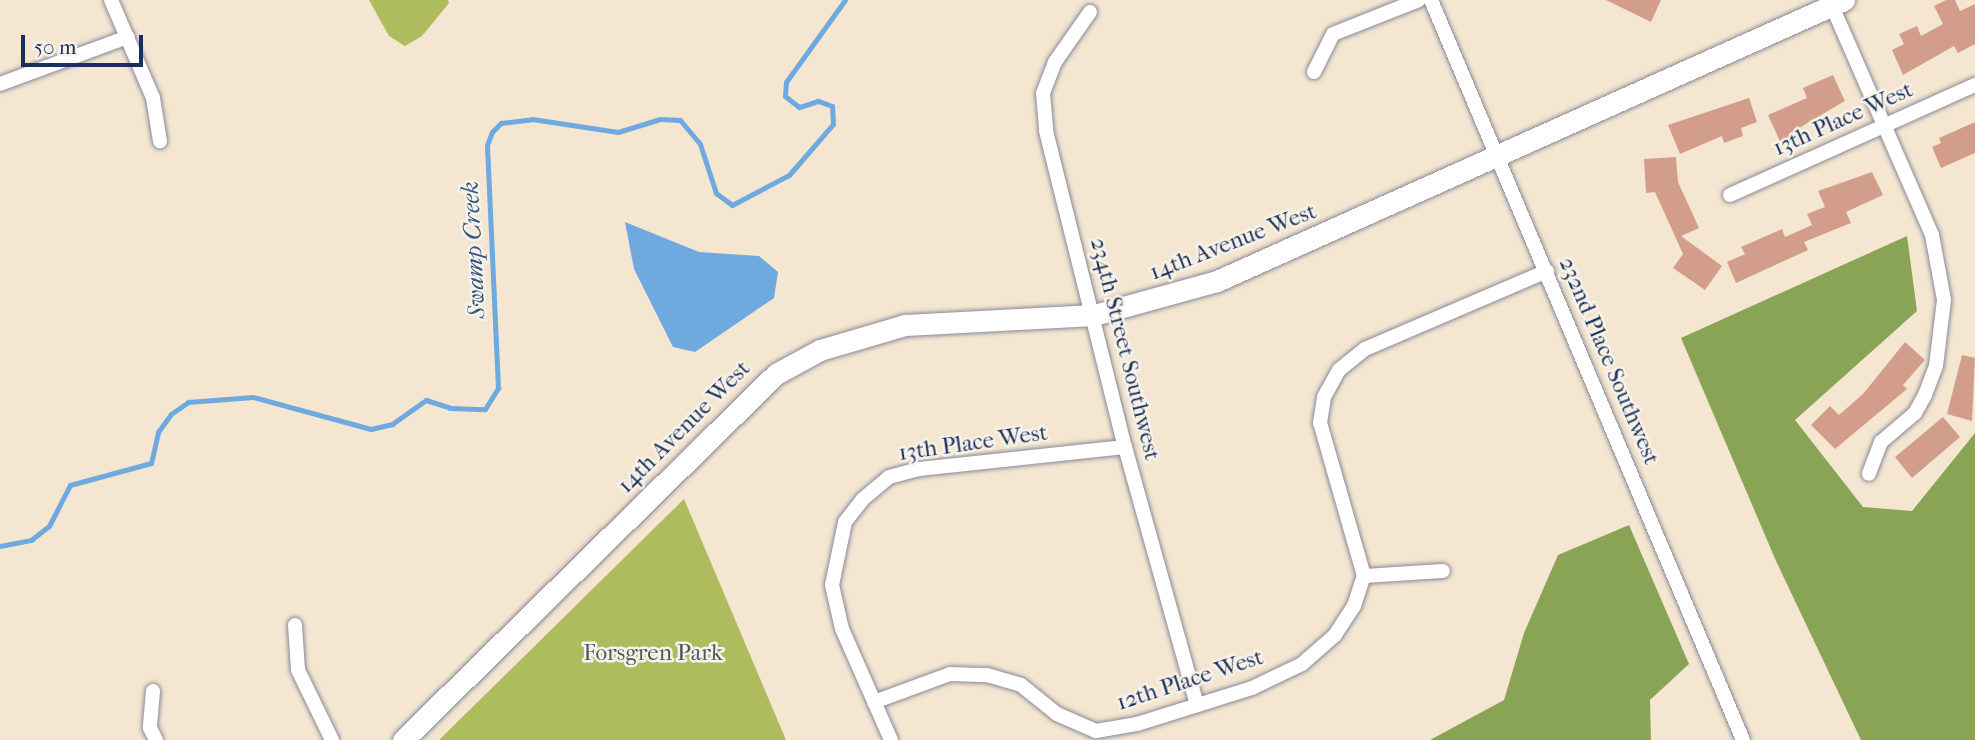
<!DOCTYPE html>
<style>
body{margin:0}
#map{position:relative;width:1975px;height:740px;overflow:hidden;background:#f5e6d1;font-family:"IM FELL French Canon",serif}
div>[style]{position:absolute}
.green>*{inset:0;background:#aebc5e}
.forest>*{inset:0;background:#8aa455}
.water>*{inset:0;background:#6eaadf}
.stream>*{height:5px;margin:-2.5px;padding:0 2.5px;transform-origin:2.5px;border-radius:2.5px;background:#6eaadf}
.building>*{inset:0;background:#d29e8b}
.roads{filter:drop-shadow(0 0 2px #888a98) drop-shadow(0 0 2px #888a98)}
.street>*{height:14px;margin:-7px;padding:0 7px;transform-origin:7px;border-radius:7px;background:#fff}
.secondary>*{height:21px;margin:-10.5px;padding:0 10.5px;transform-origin:10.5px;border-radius:10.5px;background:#fff}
span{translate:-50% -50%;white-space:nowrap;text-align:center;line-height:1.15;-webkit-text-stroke:5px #f7f3e8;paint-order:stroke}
.street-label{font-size:23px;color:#1b2f5e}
.park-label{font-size:23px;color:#47595e}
.water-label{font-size:24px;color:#345485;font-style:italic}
.scale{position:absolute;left:21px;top:35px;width:122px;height:32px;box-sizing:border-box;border:4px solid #1b2f5e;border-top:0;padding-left:9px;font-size:21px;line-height:24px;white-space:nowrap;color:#1b2f5e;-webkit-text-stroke:5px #f7f3e8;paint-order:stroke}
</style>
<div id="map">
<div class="green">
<div style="clip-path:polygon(369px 0,448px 0,449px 3px,422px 36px,405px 46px,389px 36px)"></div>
<div style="clip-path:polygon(684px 499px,786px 740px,439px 740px)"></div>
</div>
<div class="forest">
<div style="clip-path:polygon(1907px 236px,1917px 311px,1795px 420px,1863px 507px,1912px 511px,1975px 433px,1975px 740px,1861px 740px,1776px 561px,1681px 338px)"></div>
<div style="clip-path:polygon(1629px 525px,1689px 664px,1650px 700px,1651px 740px,1430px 740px,1504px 700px,1524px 633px,1558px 555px)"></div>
</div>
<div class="water">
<div style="clip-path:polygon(625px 222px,699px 252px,759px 256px,778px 272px,774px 298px,695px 352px,673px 347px,634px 269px)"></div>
</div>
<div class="stream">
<div style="left:0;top:546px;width:32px;rotate:-11deg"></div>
<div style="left:31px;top:540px;width:23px;rotate:-38deg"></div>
<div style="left:49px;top:526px;width:46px;rotate:-62.9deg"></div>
<div style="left:70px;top:485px;width:84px;rotate:-15.2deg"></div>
<div style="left:151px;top:463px;width:32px;rotate:-77deg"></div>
<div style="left:158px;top:432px;width:22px;rotate:-54deg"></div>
<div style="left:171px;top:414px;width:21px;rotate:-35deg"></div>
<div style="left:188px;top:402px;width:65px;rotate:-4.4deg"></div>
<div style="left:253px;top:397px;width:122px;rotate:15.2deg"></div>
<div style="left:371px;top:429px;width:22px;rotate:-13deg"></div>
<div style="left:392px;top:424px;width:42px;rotate:-35.2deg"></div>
<div style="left:426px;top:400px;width:25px;rotate:18deg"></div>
<div style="left:450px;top:408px;width:35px;rotate:2deg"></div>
<div style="left:485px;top:409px;width:25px;rotate:-58deg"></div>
<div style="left:498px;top:388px;width:243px;rotate:-92.6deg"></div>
<div style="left:487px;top:145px;width:14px;rotate:-69deg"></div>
<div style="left:492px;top:132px;width:13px;rotate:-45deg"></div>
<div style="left:501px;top:123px;width:31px;rotate:-7deg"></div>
<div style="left:532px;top:119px;width:87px;rotate:8.6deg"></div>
<div style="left:618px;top:132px;width:44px;rotate:-17.2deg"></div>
<div style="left:660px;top:119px;width:20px;rotate:3deg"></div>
<div style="left:680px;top:120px;width:31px;rotate:50deg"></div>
<div style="left:700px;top:144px;width:52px;rotate:71.9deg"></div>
<div style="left:716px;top:193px;width:20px;rotate:37deg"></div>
<div style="left:732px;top:205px;width:64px;rotate:-27.8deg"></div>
<div style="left:789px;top:175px;width:67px;rotate:-49.2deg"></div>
<div style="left:833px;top:124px;width:18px;rotate:-93deg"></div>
<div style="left:832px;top:106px;width:15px;rotate:-160deg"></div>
<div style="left:818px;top:101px;width:20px;rotate:162deg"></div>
<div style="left:799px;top:107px;width:18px;rotate:-142deg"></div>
<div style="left:785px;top:96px;width:14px;rotate:-86deg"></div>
<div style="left:786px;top:82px;width:101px;rotate:-54.3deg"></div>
</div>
<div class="building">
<div style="clip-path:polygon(1606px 0,1661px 0,1651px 22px)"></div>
<div style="clip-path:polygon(1946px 0,1955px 0,1960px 11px,1975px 4px,1975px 44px,1958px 53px,1954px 46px,1903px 75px,1892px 50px,1904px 44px,1899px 34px,1917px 26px,1921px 36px,1943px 24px,1934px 6px)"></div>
<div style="clip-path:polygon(1833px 75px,1845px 101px,1799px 128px,1803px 137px,1782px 146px,1768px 115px,1807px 98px,1803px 88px)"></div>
<div style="clip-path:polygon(1749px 98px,1757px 122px,1741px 128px,1743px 136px,1724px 143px,1722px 136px,1680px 154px,1668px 125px)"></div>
<div style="clip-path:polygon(1975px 122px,1975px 153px,1941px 168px,1932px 147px,1941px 143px,1939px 138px)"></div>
<div style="clip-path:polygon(1676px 157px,1678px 182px,1699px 228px,1681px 236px,1722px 266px,1705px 290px,1673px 268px,1683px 254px,1655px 192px,1646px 193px,1644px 159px)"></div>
<div style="clip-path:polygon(1872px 172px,1883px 195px,1846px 212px,1851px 223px,1804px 242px,1808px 250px,1736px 283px,1727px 262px,1745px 254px,1741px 247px,1782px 229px,1785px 237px,1812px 225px,1807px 214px,1825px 207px,1818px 191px)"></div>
<div style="clip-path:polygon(1905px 342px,1925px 360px,1903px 385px,1907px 389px,1835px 449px,1811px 425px,1830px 406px,1839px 415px,1863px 394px)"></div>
<div style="clip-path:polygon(1962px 355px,1975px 358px,1972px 421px,1947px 414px)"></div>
<div style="clip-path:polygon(1943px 417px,1960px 437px,1912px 478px,1895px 457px)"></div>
</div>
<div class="roads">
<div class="street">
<div style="left:111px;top:0;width:107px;rotate:66.8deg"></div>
<div style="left:153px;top:98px;width:44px;rotate:80.8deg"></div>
<div style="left:1431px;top:0;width:803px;rotate:67.14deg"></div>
<div style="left:1832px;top:6px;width:250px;rotate:66.4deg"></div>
<div style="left:1932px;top:235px;width:66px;rotate:79.5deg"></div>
<div style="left:1944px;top:300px;width:66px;rotate:96.9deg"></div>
<div style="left:1936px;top:366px;width:31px;rotate:111deg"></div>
<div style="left:1925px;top:395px;width:21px;rotate:119deg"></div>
<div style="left:1915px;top:413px;width:45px;rotate:139.5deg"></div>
<div style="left:1881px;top:442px;width:34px;rotate:111deg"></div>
<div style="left:1090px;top:12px;width:61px;rotate:125deg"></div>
<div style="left:1055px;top:62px;width:33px;rotate:111deg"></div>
<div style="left:1043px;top:93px;width:38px;rotate:85deg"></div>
<div style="left:1046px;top:131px;width:326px;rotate:76deg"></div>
<div style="left:1125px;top:447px;width:268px;rotate:74.4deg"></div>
<div style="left:1314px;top:72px;width:42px;rotate:-63.4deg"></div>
<div style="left:1333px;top:34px;width:92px;rotate:-21.6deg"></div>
<div style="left:0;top:84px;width:136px;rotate:-20.2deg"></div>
<div style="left:1730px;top:195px;width:269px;rotate:-24.2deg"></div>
<div style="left:1364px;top:576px;width:159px;rotate:-106deg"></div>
<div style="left:1320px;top:423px;width:26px;rotate:-81deg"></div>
<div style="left:1324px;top:397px;width:31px;rotate:-61deg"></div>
<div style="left:1339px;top:370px;width:33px;rotate:-39deg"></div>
<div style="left:1365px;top:349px;width:198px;rotate:-23.2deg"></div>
<div style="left:1364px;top:576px;width:79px;rotate:-3.6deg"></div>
<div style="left:295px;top:625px;width:45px;rotate:86.2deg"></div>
<div style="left:298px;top:670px;width:78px;rotate:64.1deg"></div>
<div style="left:153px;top:691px;width:37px;rotate:95deg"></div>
<div style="left:150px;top:728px;width:13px;rotate:63deg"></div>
<div style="left:874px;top:702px;width:81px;rotate:-20.2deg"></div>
<div style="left:950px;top:674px;width:37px;rotate:2deg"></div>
<div style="left:987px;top:675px;width:35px;rotate:16deg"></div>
<div style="left:1021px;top:685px;width:46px;rotate:38.9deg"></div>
<div style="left:1057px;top:714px;width:43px;rotate:23.6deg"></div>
<div style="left:1096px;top:731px;width:42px;rotate:-9.7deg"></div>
<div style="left:1137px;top:724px;width:121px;rotate:-17.4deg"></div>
<div style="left:1252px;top:688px;width:55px;rotate:-25.6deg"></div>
<div style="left:1302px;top:664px;width:44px;rotate:-41.3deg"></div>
<div style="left:1335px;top:635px;width:35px;rotate:-57deg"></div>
<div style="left:1354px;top:606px;width:32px;rotate:-72deg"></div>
<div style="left:891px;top:740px;width:121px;rotate:-113.8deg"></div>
<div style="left:842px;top:629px;width:45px;rotate:-102.8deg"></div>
<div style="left:832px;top:585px;width:64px;rotate:-78.3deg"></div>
<div style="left:845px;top:522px;width:29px;rotate:-52deg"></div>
<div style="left:863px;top:499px;width:34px;rotate:-40deg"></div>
<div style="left:889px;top:477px;width:31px;rotate:-15deg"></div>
<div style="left:919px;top:469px;width:207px;rotate:-6.1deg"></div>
</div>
<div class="secondary">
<div style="left:403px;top:740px;width:523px;rotate:-44.46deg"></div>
<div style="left:776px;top:374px;width:50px;rotate:-28.6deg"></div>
<div style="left:820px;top:350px;width:89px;rotate:-16.4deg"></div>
<div style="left:905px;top:325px;width:189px;rotate:-3deg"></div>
<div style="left:1094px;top:315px;width:128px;rotate:-15.5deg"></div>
<div style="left:1217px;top:281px;width:687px;rotate:-24.14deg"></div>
</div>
</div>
<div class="street-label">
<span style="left:1843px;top:119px;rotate:-24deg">13th Place West</span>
<span style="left:1233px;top:242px;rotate:-21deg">14th Avenue West</span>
<span style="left:1125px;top:349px;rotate:76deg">234th Street Southwest</span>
<span style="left:1609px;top:361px;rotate:67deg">232nd Place Southwest</span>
<span style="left:684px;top:427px;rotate:-45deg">14th Avenue West</span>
<span style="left:973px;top:443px;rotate:-8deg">13th Place West</span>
<span style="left:1190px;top:680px;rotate:-18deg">12th Place West</span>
</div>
<div class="park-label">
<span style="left:653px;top:653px">Forsgren Park</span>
</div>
<div class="water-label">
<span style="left:474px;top:250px;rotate:-93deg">Swamp Creek</span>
</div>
<div class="scale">50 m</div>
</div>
